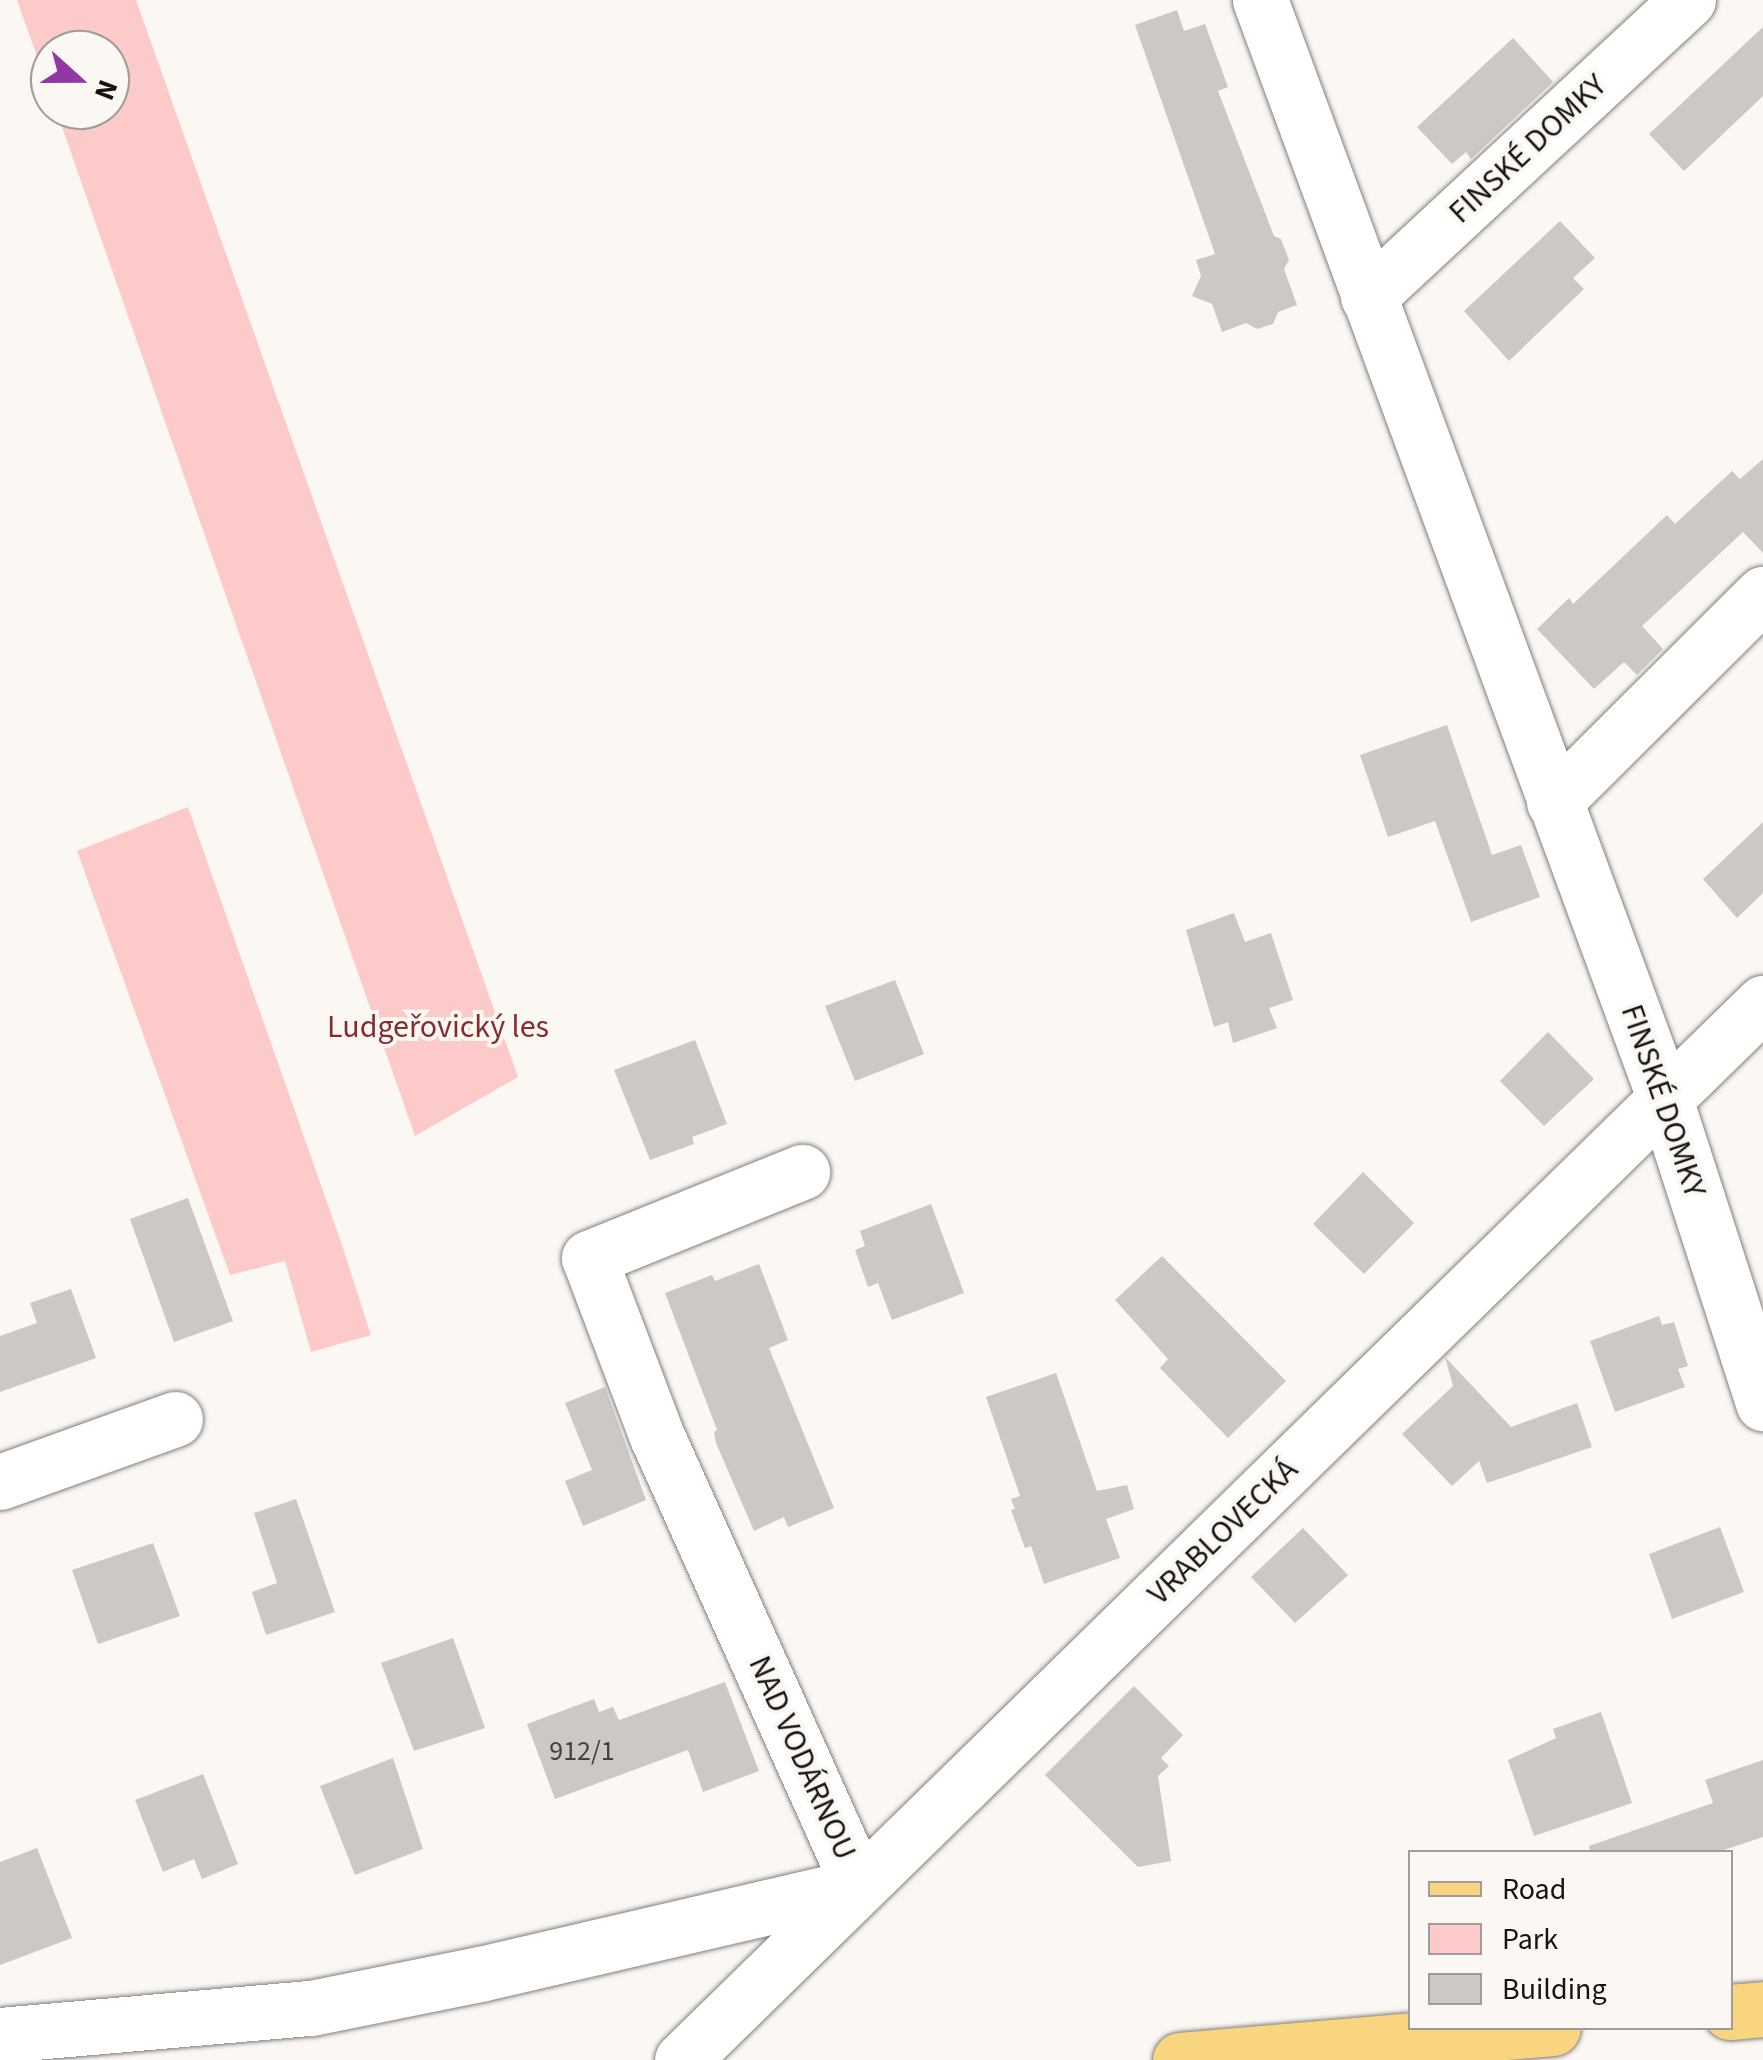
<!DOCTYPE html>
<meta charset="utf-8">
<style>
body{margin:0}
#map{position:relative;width:1763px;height:2060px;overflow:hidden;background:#fbf7f3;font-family:"Source Sans 3",sans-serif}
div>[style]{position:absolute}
.green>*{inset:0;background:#fccbc9}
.building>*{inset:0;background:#cdc8c6}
.roads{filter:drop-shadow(0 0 2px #837f7c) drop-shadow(0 0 2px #837f7c)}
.street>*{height:55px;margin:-27.5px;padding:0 27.5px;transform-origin:27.5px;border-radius:27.5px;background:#fff}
.primary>*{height:55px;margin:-27.5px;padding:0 27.5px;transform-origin:27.5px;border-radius:27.5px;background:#f9d580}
span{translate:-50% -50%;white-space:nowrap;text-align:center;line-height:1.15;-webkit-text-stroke:8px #fbf7f3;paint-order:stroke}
.number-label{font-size:28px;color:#444140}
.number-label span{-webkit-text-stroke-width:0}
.street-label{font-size:32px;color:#161413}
.park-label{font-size:32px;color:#852c30}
.legend{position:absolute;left:1408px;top:1850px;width:325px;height:180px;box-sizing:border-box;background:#fbf7f3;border:2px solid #9f9c99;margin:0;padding:12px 18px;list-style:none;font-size:30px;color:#161413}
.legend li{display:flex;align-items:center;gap:20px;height:50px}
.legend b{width:50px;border:2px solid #9f9c99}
.north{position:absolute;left:30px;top:30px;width:100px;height:100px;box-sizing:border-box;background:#fbf7f3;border:2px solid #9f9c99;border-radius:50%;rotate:111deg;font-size:28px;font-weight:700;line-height:40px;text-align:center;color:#161413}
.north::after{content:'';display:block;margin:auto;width:35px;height:45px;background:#9039a5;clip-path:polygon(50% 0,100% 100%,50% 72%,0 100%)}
</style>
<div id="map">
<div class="green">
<div style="clip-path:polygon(17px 0,136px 0,518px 1077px,415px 1136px,56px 110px,110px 110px,110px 50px,50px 50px,50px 93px)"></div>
<div style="clip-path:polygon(188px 807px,341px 1242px,371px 1335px,311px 1352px,285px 1261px,230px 1275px,77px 851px)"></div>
</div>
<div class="building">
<div style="clip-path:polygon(1177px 10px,1184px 31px,1205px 24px,1228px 87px,1218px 91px,1274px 236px,1281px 239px,1289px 260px,1284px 269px,1297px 305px,1278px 312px,1273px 324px,1257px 329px,1246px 323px,1222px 332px,1212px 304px,1192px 296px,1201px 276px,1196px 260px,1215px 254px,1135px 25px)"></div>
<div style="clip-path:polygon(1763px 27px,1763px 96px,1684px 171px,1649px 134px)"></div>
<div style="clip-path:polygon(1513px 38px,1553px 82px,1471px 159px,1466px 152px,1452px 164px,1417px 127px)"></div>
<div style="clip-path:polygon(1560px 221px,1595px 258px,1573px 278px,1584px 289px,1509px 361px,1464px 311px)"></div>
<div style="clip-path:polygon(1763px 459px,1763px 553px,1743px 532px,1642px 626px,1663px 649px,1637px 675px,1624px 662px,1594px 689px,1537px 629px,1569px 598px,1573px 604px,1667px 515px,1675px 524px,1732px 471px,1740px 479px)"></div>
<div style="clip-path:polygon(1447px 725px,1492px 855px,1521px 845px,1540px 897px,1471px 922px,1435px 821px,1388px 837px,1360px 755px)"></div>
<div style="clip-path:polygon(1763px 822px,1763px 893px,1737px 918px,1703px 879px)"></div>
<div style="clip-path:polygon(1234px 913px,1245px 942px,1271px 933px,1293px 1000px,1269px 1008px,1277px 1028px,1233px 1043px,1228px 1022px,1214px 1027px,1186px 930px)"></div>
<div style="clip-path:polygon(895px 980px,924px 1054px,855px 1081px,825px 1006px)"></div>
<div style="clip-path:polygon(1548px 1032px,1594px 1079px,1544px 1126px,1500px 1081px)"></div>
<div style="clip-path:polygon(695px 1040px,727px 1124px,692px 1137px,694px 1144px,650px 1160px,614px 1070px)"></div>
<div style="clip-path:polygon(1363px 1172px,1414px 1223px,1364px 1274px,1313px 1224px)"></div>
<div style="clip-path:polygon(188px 1198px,233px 1321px,174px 1342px,130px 1219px)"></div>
<div style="clip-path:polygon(931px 1204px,964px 1293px,892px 1320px,878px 1283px,868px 1287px,855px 1250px,865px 1246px,860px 1231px)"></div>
<div style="clip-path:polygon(1162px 1256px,1286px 1381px,1228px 1438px,1160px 1368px,1168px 1359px,1115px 1300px)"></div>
<div style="clip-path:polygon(759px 1264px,788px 1340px,769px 1348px,834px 1508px,788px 1527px,784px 1517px,754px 1531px,716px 1443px,714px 1432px,717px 1430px,665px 1293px,712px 1275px,715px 1281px)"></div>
<div style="clip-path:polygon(71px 1289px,96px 1358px,0 1392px,0 1336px,37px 1323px,30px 1303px)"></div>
<div style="clip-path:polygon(1659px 1316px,1662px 1325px,1674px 1322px,1688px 1366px,1678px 1369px,1685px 1387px,1615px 1412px,1590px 1341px)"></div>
<div style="clip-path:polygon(1445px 1357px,1511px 1427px,1577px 1403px,1592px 1447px,1487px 1483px,1479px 1461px,1452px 1486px,1402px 1434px,1453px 1386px)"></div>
<div style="clip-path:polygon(1056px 1373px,1097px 1491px,1127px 1485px,1134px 1509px,1106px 1519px,1120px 1558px,1044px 1584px,1031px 1546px,1025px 1548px,1011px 1510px,1015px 1509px,1011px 1499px,1020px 1496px,986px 1397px)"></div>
<div style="clip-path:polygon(605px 1387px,646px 1500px,583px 1526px,565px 1481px,592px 1470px,565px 1403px)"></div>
<div style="clip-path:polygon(296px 1499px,335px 1612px,266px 1635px,252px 1592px,277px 1583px,254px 1513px)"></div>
<div style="clip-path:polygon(1720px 1527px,1744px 1592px,1672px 1619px,1649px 1554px)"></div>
<div style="clip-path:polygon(1303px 1528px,1348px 1575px,1295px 1623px,1251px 1577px)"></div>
<div style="clip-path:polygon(153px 1543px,180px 1616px,98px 1644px,72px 1570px)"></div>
<div style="clip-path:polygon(453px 1638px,485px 1728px,414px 1751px,381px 1663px)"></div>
<div style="clip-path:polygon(725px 1682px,759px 1771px,703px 1792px,688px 1750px,555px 1799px,527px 1724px,594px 1699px,599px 1712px,613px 1707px,619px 1720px)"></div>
<div style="clip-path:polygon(1134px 1686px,1183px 1735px,1161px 1758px,1169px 1766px,1158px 1776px,1171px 1861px,1138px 1867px,1045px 1775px)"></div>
<div style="clip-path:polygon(1601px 1712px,1632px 1803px,1534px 1836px,1508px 1760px,1556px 1738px,1553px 1729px)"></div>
<div style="clip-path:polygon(393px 1758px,423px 1849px,355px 1875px,320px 1786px)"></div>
<div style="clip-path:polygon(1763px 1760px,1763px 1837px,1718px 1852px,1590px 1852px,1589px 1846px,1713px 1803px,1705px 1780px)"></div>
<div style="clip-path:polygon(203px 1774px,238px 1864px,202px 1879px,194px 1859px,163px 1872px,135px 1800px)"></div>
<div style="clip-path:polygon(37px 1848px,72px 1938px,0 1965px,0 1862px)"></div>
</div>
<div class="roads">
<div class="street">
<div style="left:1260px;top:0;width:1168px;rotate:69.77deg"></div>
<div style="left:1664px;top:1096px;width:323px;rotate:72.1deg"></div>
<div style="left:1368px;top:297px;width:437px;rotate:-42.9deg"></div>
<div style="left:1554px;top:802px;width:295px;rotate:-44.9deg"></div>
<div style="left:0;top:1482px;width:186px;rotate:-19.8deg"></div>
<div style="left:0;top:2035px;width:312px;rotate:-5deg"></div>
<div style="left:311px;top:2008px;width:172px;rotate:-11.4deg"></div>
<div style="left:480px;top:1974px;width:389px;rotate:-13.1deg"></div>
<div style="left:859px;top:1886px;width:495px;rotate:-114.2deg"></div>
<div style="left:656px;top:1434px;width:188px;rotate:-110.8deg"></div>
<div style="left:589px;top:1258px;width:230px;rotate:-22deg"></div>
<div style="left:682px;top:2060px;width:1512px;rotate:-44.36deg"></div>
</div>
<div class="primary">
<div style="left:1730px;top:2012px;width:33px;rotate:-5deg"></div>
<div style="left:1180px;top:2060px;width:374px;rotate:-4.9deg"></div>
</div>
</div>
<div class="number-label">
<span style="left:582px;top:1751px">912/1</span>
</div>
<div class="street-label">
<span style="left:1528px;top:149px;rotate:-43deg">FINSKÉ DOMKY</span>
<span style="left:1663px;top:1101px;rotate:71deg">FINSKÉ DOMKY</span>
<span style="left:1223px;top:1532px;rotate:-44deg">VRABLOVECKÁ</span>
<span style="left:802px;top:1758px;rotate:66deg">NAD VODÁRNOU</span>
</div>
<div class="park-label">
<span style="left:438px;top:1027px">Ludgeřovický les</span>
</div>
<ul class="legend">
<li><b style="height:12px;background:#f9d580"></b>Road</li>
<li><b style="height:28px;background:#fccbc9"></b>Park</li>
<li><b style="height:28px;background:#cdc8c6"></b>Building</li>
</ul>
<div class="north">N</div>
</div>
